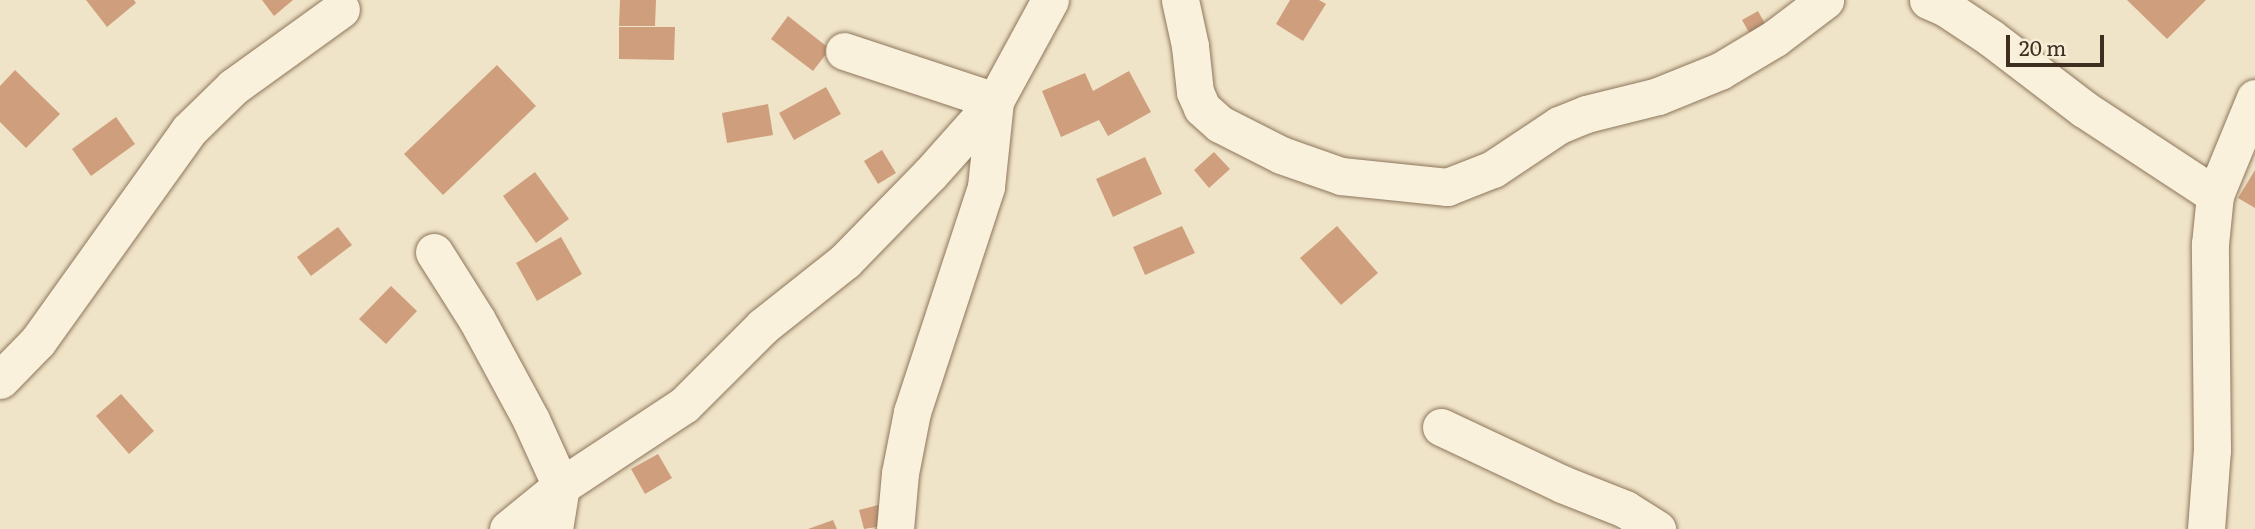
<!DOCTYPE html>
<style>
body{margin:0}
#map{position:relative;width:2255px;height:529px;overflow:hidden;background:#f0e4c8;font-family:Literata,serif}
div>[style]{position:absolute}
.building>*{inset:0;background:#cf9f7d}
.roads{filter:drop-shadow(0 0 2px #8d765c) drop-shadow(0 0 2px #8d765c)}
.minor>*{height:37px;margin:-18.5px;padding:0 18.5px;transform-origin:18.5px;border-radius:18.5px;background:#faf1dc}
span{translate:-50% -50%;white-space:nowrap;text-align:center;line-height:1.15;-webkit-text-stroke:7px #f7eed8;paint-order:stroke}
.scale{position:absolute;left:2006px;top:35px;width:98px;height:32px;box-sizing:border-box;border:4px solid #3d2e20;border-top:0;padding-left:9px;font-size:21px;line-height:24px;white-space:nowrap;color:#3d2e20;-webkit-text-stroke:5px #f7eed8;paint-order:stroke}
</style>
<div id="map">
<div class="building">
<div style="clip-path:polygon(86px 0,134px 0,136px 3px,107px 27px)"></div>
<div style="clip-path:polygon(262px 0,293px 0,274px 16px)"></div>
<div style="clip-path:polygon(620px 0,656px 0,655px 26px,619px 26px)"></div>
<div style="clip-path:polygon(1290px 0,1319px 0,1326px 4px,1303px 41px,1276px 24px)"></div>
<div style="clip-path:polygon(2127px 0,2206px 0,2167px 39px)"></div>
<div style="clip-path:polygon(1758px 11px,1767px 27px,1751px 36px,1742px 20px)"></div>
<div style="clip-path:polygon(788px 16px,830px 49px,813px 71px,771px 39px)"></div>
<div style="clip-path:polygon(619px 27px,675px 27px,674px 60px,619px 59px)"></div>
<div style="clip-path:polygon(497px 65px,536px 106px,443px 195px,404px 154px)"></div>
<div style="clip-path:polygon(15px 70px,60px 114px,26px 148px,0 122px,0 86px)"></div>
<div style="clip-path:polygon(1129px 71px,1151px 112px,1108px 136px,1099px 120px,1061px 137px,1042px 91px,1085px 73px,1093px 91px)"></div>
<div style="clip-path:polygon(826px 87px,841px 114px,794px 140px,779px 113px)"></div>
<div style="clip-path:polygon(768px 104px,773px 135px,727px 143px,722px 113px)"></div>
<div style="clip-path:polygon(116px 117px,135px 144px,91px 176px,72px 149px)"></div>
<div style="clip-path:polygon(882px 150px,896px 173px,878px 184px,864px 161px)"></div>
<div style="clip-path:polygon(1214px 152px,1230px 169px,1209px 188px,1194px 170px)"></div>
<div style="clip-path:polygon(1145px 157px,1162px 194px,1113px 217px,1096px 179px)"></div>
<div style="clip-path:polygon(2255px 170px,2255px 208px,2238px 198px)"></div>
<div style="clip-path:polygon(535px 172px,569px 219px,536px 243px,503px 196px)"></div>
<div style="clip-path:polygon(1182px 226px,1195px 253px,1145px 275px,1133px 247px)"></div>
<div style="clip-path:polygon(1337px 226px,1378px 273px,1341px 305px,1300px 258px)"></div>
<div style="clip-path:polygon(338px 227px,352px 245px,311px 276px,297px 257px)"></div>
<div style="clip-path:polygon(561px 237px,582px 274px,537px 301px,516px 263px)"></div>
<div style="clip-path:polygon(391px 286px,417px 311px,386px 344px,359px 319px)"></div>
<div style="clip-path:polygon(121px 394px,154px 431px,129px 454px,96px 416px)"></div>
<div style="clip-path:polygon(658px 454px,672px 478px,645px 494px,631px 469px)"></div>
<div style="clip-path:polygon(882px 504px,888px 525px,864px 529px,859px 510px)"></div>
<div style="clip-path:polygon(833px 520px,837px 529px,808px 529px)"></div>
</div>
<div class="roads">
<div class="minor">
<div style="left:1180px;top:0;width:47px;rotate:77.7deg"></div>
<div style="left:1190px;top:46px;width:46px;rotate:83.8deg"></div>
<div style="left:1195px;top:92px;width:17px;rotate:66deg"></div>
<div style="left:1202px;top:108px;width:24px;rotate:42deg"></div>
<div style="left:1220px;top:124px;width:68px;rotate:26.9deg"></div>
<div style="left:1281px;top:155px;width:64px;rotate:19.3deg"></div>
<div style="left:1341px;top:176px;width:107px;rotate:5.9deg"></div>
<div style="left:1447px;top:187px;width:49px;rotate:-21.4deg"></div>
<div style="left:1493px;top:169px;width:79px;rotate:-33.7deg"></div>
<div style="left:1559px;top:125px;width:29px;rotate:-22deg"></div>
<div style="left:1586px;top:114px;width:74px;rotate:-14deg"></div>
<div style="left:1658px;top:96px;width:67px;rotate:-22deg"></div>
<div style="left:1720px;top:71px;width:64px;rotate:-31deg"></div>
<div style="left:1775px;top:38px;width:63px;rotate:-37.2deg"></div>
<div style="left:1928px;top:0;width:20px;rotate:24deg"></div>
<div style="left:1946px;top:8px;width:54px;rotate:33.7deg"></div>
<div style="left:1991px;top:38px;width:117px;rotate:37.4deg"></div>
<div style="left:2084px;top:109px;width:157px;rotate:33.3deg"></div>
<div style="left:844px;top:51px;width:159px;rotate:18.3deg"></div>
<div style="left:995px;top:101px;width:86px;rotate:96deg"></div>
<div style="left:986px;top:187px;width:237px;rotate:108.2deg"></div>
<div style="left:912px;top:412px;width:62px;rotate:101.1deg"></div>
<div style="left:900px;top:473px;width:56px;rotate:95.1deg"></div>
<div style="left:434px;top:252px;width:80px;rotate:57.7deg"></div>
<div style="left:477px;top:320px;width:114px;rotate:61.6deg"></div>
<div style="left:531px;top:420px;width:72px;rotate:65.6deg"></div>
<div style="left:561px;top:486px;width:44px;rotate:99.2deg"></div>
<div style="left:0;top:380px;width:54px;rotate:-45.7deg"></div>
<div style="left:38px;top:341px;width:259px;rotate:-54.4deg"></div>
<div style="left:189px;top:130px;width:62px;rotate:-44.3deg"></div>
<div style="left:233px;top:87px;width:133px;rotate:-35.8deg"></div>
<div style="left:1441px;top:427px;width:134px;rotate:25.2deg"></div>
<div style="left:1562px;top:484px;width:68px;rotate:21.6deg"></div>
<div style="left:1625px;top:509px;width:38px;rotate:32deg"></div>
<div style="left:508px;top:529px;width:68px;rotate:-39.1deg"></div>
<div style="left:561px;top:486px;width:147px;rotate:-33.4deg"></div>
<div style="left:684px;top:405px;width:112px;rotate:-45deg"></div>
<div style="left:763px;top:326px;width:105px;rotate:-38.4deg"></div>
<div style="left:845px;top:261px;width:122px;rotate:-45.7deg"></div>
<div style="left:930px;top:174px;width:98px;rotate:-48.3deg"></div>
<div style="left:995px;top:101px;width:115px;rotate:-61.4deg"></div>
<div style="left:2206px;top:529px;width:79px;rotate:-85.7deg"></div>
<div style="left:2212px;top:450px;width:206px;rotate:-90.6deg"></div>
<div style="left:2210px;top:244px;width:49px;rotate:-84.2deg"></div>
<div style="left:2215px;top:195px;width:105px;rotate:-67.6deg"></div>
</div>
</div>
<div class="scale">20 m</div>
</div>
